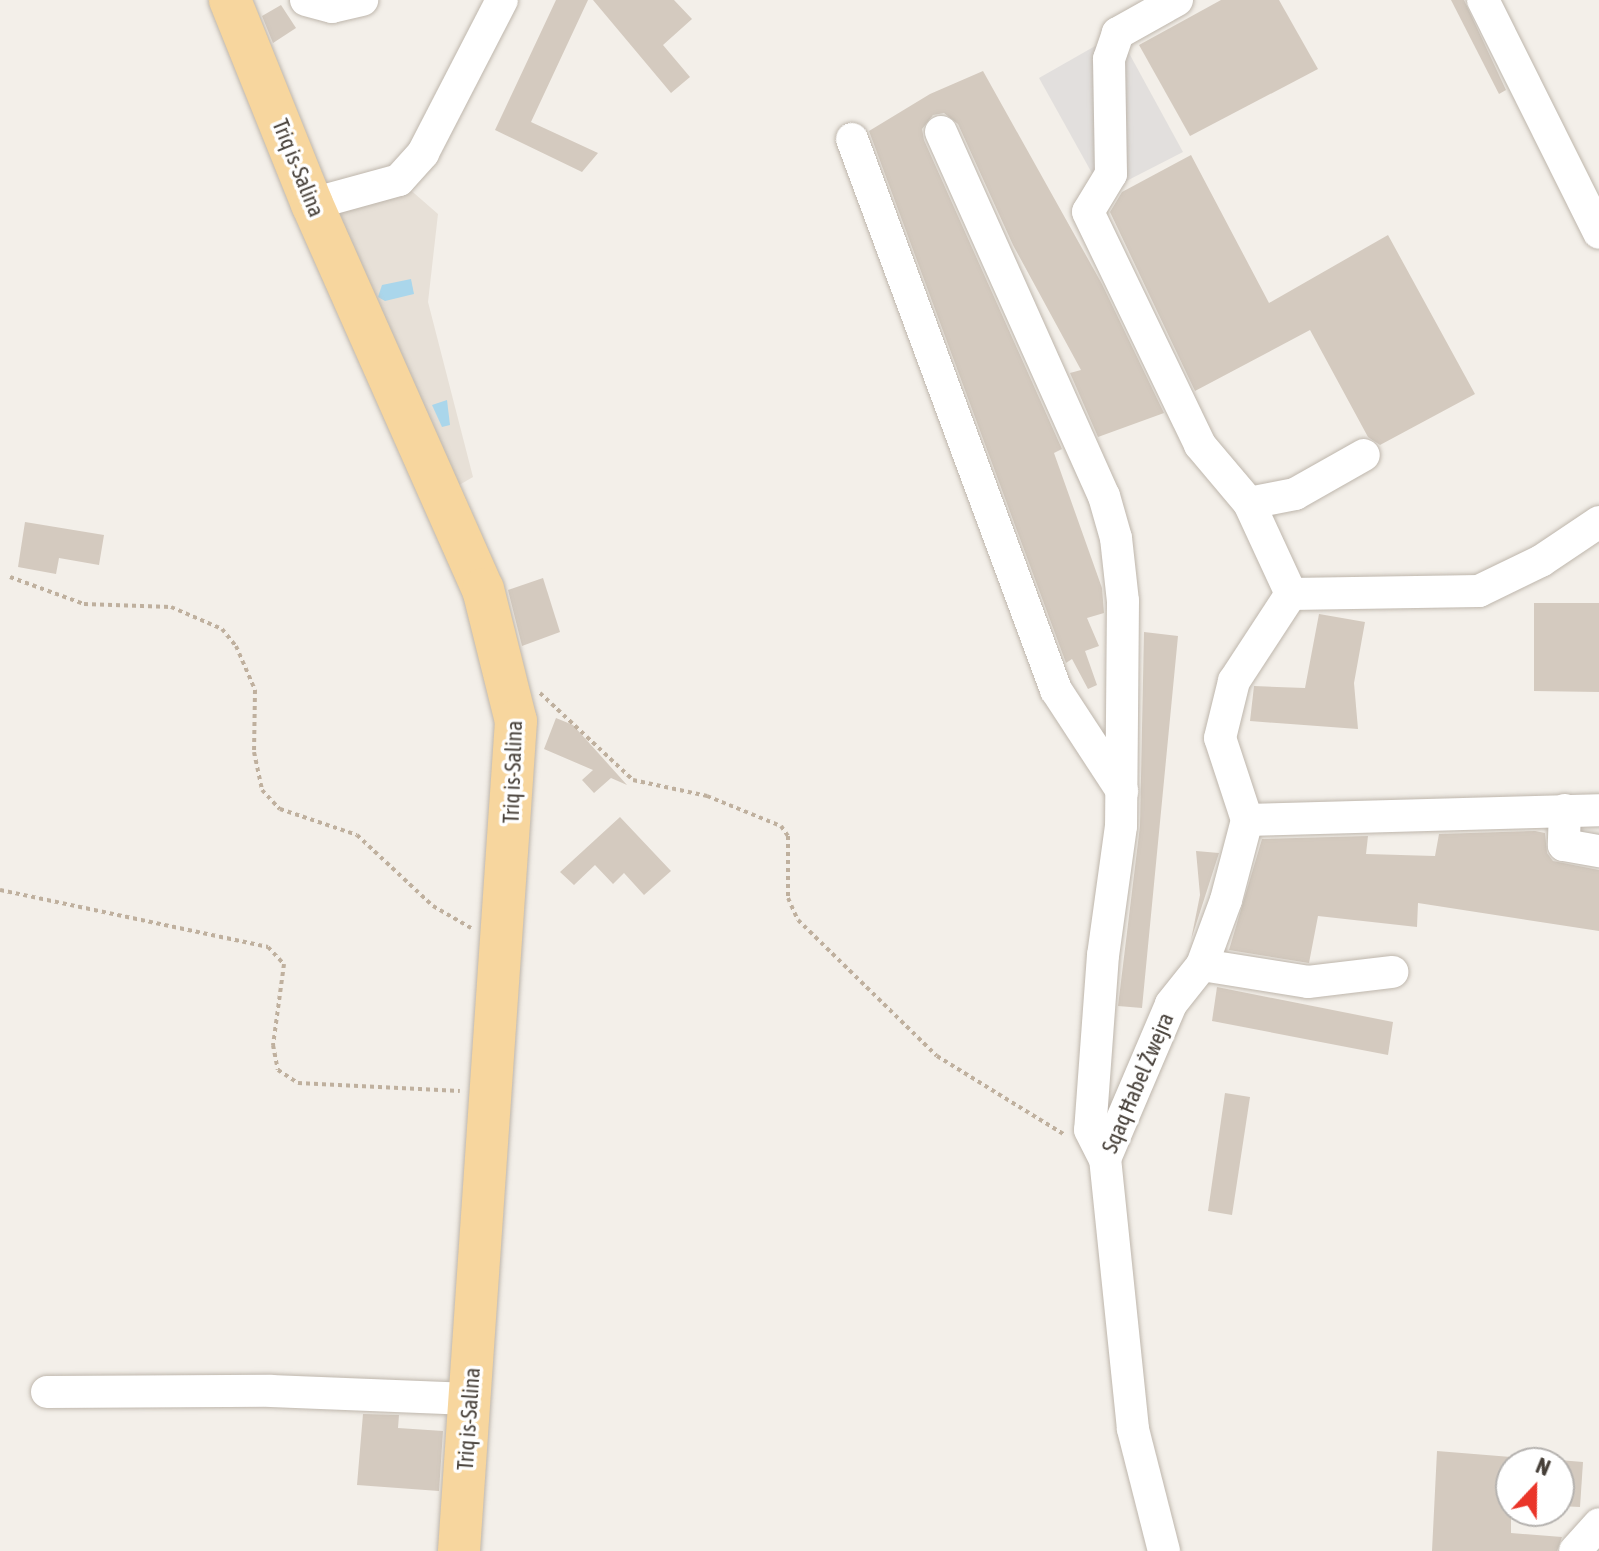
<!DOCTYPE html>
<meta charset="utf-8">
<style>
body{margin:0}
#map{position:relative;width:1599px;height:1551px;overflow:hidden;background:#f3efe9;font-family:"Asap Condensed",sans-serif}
div>[style]{position:absolute}
.residential>*{inset:0;background:#e7e0d7}
.parking>*{inset:0;background:#e2dfdd}
.water>*{inset:0;background:#aad6eb}
.building>*{inset:0;background:#d4cabf}
.path>*{height:4px;margin-top:-2px;transform-origin:0;background:repeating-linear-gradient(90deg,#bfb09e 0 4px,transparent 0 8px)}
.roads{filter:drop-shadow(0 0 2px #beb6ac) drop-shadow(0 0 2px #beb6ac)}
.minor>*{height:32px;margin:-16px;padding:0 16px;transform-origin:16px;border-radius:16px;background:#fff}
.major>*{height:42px;margin:-21px;padding:0 21px;transform-origin:21px;border-radius:21px;background:#f7d69e}
span{translate:-50% -50%;white-space:nowrap;text-align:center;line-height:1.15;-webkit-text-stroke:7px #fff;paint-order:stroke}
.street-label{font-size:22px;color:#463f38}
.north{position:absolute;left:1495px;top:1447px;width:80px;height:80px;box-sizing:border-box;background:#fff;border:2px solid #b5b2af;border-radius:50%;rotate:22deg;font-size:22px;font-weight:700;line-height:32px;text-align:center;color:#463f38}
.north::after{content:'';display:block;margin:auto;width:28px;height:36px;background:#ea3529;clip-path:polygon(50% 0,100% 100%,50% 72%,0 100%)}
</style>
<div id="map">
<div class="residential">
<div style="clip-path:polygon(399px 180px,438px 214px,428px 302px,473px 477px,454px 488px,312px 204px)"></div>
</div>
<div class="parking">
<div style="clip-path:polygon(1118px 33px,1183px 152px,1103px 193px,1039px 78px)"></div>
</div>
<div class="water">
<div style="clip-path:polygon(411px 279px,414px 294px,385px 301px,378px 297px,382px 285px)"></div>
<div style="clip-path:polygon(447px 400px,450px 425px,442px 427px,432px 405px)"></div>
</div>
<div class="building">
<div style="clip-path:polygon(556px 0,588px 0,531px 122px,598px 153px,582px 172px,495px 130px)"></div>
<div style="clip-path:polygon(593px 0,674px 0,692px 19px,663px 45px,690px 77px,671px 93px)"></div>
<div style="clip-path:polygon(1221px 0,1279px 0,1318px 69px,1190px 136px,1139px 45px)"></div>
<div style="clip-path:polygon(1451px 0,1464px 0,1506px 90px,1499px 94px)"></div>
<div style="clip-path:polygon(281px 5px,296px 28px,273px 43px,262px 16px)"></div>
<div style="clip-path:polygon(983px 71px,1102px 284px,1164px 413px,1098px 437px,1070px 373px,1081px 370px,1013px 245px,958px 124px,944px 113px,933px 115px,922px 129px,924px 140px,1062px 449px,1054px 453px,1102px 588px,1104px 613px,1087px 618px,1099px 646px,1085px 651px,1097px 685px,1088px 689px,1072px 659px,1066px 663px,869px 131px,930px 94px)"></div>
<div style="clip-path:polygon(1191px 155px,1269px 303px,1388px 235px,1475px 394px,1380px 445px,1368px 437px,1310px 330px,1195px 391px,1110px 212px,1122px 192px)"></div>
<div style="clip-path:polygon(25px 522px,104px 535px,99px 565px,59px 558px,56px 574px,18px 567px)"></div>
<div style="clip-path:polygon(543px 578px,560px 632px,522px 646px,508px 590px)"></div>
<div style="clip-path:polygon(1534px 603px,1599px 603px,1599px 692px,1534px 691px)"></div>
<div style="clip-path:polygon(1319px 614px,1365px 622px,1354px 683px,1358px 729px,1250px 721px,1254px 686px,1305px 688px)"></div>
<div style="clip-path:polygon(1144px 632px,1178px 636px,1142px 1008px,1118px 1006px,1140px 826px)"></div>
<div style="clip-path:polygon(556px 718px,573px 725px,627px 785px,611px 778px,594px 793px,582px 780px,593px 770px,544px 749px)"></div>
<div style="clip-path:polygon(620px 817px,671px 871px,644px 895px,624px 873px,613px 884px,595px 865px,574px 885px,560px 872px)"></div>
<div style="clip-path:polygon(1535px 831px,1545px 833px,1547px 853px,1553px 861px,1599px 870px,1599px 931px,1418px 903px,1417px 927px,1318px 916px,1309px 963px,1229px 950px,1262px 839px,1368px 836px,1366px 854px,1435px 856px,1439px 834px)"></div>
<div style="clip-path:polygon(1196px 851px,1219px 853px,1191px 940px,1200px 895px)"></div>
<div style="clip-path:polygon(1217px 987px,1393px 1022px,1388px 1055px,1212px 1021px)"></div>
<div style="clip-path:polygon(1225px 1093px,1250px 1097px,1232px 1215px,1208px 1211px)"></div>
<div style="clip-path:polygon(363px 1414px,399px 1415px,398px 1428px,443px 1431px,439px 1491px,357px 1485px)"></div>
<div style="clip-path:polygon(1437px 1451px,1511px 1457px,1511px 1533px,1562px 1537px,1557px 1551px,1432px 1551px)"></div>
<div style="clip-path:polygon(1559px 1460px,1583px 1462px,1580px 1507px,1559px 1506px)"></div>
</div>
<div class="path">
<div style="left:10px;top:577px;width:79px;rotate:20deg"></div>
<div style="left:84px;top:604px;width:87px;rotate:2deg"></div>
<div style="left:171px;top:607px;width:56px;rotate:23.3deg"></div>
<div style="left:222px;top:629px;width:22px;rotate:51deg"></div>
<div style="left:236px;top:646px;width:48px;rotate:66.6deg"></div>
<div style="left:255px;top:690px;width:62px;rotate:90.9deg"></div>
<div style="left:254px;top:752px;width:39px;rotate:78deg"></div>
<div style="left:262px;top:790px;width:26px;rotate:47deg"></div>
<div style="left:280px;top:809px;width:81px;rotate:18.7deg"></div>
<div style="left:357px;top:835px;width:104px;rotate:43.1deg"></div>
<div style="left:433px;top:906px;width:44px;rotate:30.1deg"></div>
<div style="left:540px;top:693px;width:127px;rotate:43.1deg"></div>
<div style="left:633px;top:780px;width:76px;rotate:12.2deg"></div>
<div style="left:707px;top:796px;width:80px;rotate:22.1deg"></div>
<div style="left:781px;top:826px;width:12px;rotate:55deg"></div>
<div style="left:788px;top:836px;width:62px;rotate:90deg"></div>
<div style="left:788px;top:898px;width:24px;rotate:66deg"></div>
<div style="left:798px;top:920px;width:194px;rotate:44.4deg"></div>
<div style="left:937px;top:1056px;width:150px;rotate:31.7deg"></div>
<div style="left:0;top:890px;width:274px;rotate:12deg"></div>
<div style="left:268px;top:947px;width:23px;rotate:47deg"></div>
<div style="left:284px;top:964px;width:82px;rotate:97.7deg"></div>
<div style="left:273px;top:1045px;width:25px;rotate:79deg"></div>
<div style="left:278px;top:1070px;width:24px;rotate:33deg"></div>
<div style="left:298px;top:1083px;width:162px;rotate:2.8deg"></div>
</div>
<div class="roads">
<div class="minor">
<div style="left:306px;top:0;width:27px;rotate:15deg"></div>
<div style="left:332px;top:7px;width:31px;rotate:-13deg"></div>
<div style="left:1177px;top:0;width:68px;rotate:150.8deg"></div>
<div style="left:1118px;top:33px;width:28px;rotate:109deg"></div>
<div style="left:1109px;top:59px;width:115px;rotate:89deg"></div>
<div style="left:1111px;top:174px;width:44px;rotate:121.2deg"></div>
<div style="left:1088px;top:212px;width:259px;rotate:64.3deg"></div>
<div style="left:1200px;top:445px;width:76px;rotate:49.8deg"></div>
<div style="left:1249px;top:503px;width:100px;rotate:65.2deg"></div>
<div style="left:1483px;top:0;width:260px;rotate:63.5deg"></div>
<div style="left:941px;top:132px;width:399px;rotate:65.9deg"></div>
<div style="left:1104px;top:496px;width:44px;rotate:74.1deg"></div>
<div style="left:1116px;top:538px;width:63px;rotate:83.7deg"></div>
<div style="left:1123px;top:601px;width:225px;rotate:90.5deg"></div>
<div style="left:1121px;top:826px;width:130px;rotate:97.9deg"></div>
<div style="left:1103px;top:955px;width:175px;rotate:94.2deg"></div>
<div style="left:1090px;top:1130px;width:33px;rotate:63deg"></div>
<div style="left:852px;top:139px;width:588px;rotate:69.68deg"></div>
<div style="left:1056px;top:690px;width:121px;rotate:56.8deg"></div>
<div style="left:312px;top:204px;width:90px;rotate:-15.4deg"></div>
<div style="left:399px;top:180px;width:36px;rotate:-48deg"></div>
<div style="left:423px;top:153px;width:172px;rotate:-62.7deg"></div>
<div style="left:1249px;top:503px;width:47px;rotate:-11.1deg"></div>
<div style="left:1295px;top:494px;width:79px;rotate:-29.5deg"></div>
<div style="left:1565px;top:810px;width:35px;rotate:92deg"></div>
<div style="left:1564px;top:845px;width:36px;rotate:10deg"></div>
<div style="left:1247px;top:820px;width:352px;rotate:-1.6deg"></div>
<div style="left:1202px;top:965px;width:107px;rotate:9.1deg"></div>
<div style="left:1308px;top:982px;width:85px;rotate:-6.8deg"></div>
<div style="left:47px;top:1392px;width:224px;rotate:-0.3deg"></div>
<div style="left:271px;top:1391px;width:199px;rotate:2.3deg"></div>
<div style="left:1164px;top:1551px;width:126px;rotate:-104.3deg"></div>
<div style="left:1133px;top:1429px;width:271px;rotate:-95.9deg"></div>
<div style="left:1105px;top:1159px;width:168px;rotate:-66.9deg"></div>
<div style="left:1171px;top:1004px;width:50px;rotate:-51.5deg"></div>
<div style="left:1202px;top:965px;width:69px;rotate:-69.7deg"></div>
<div style="left:1226px;top:900px;width:83px;rotate:-75.3deg"></div>
<div style="left:1247px;top:820px;width:86px;rotate:-108.2deg"></div>
<div style="left:1220px;top:738px;width:59px;rotate:-76.2deg"></div>
<div style="left:1234px;top:681px;width:104px;rotate:-56.8deg"></div>
<div style="left:1291px;top:594px;width:188px;rotate:-0.9deg"></div>
<div style="left:1479px;top:591px;width:69px;rotate:-25.8deg"></div>
<div style="left:1541px;top:561px;width:70px;rotate:-33.9deg"></div>
<div style="left:1575px;top:1551px;width:36px;rotate:-48deg"></div>
</div>
<div class="major">
<div style="left:230px;top:0;width:220px;rotate:68.1deg"></div>
<div style="left:312px;top:204px;width:421px;rotate:66.1deg"></div>
<div style="left:483px;top:589px;width:136px;rotate:76deg"></div>
<div style="left:516px;top:721px;width:832px;rotate:93.93deg"></div>
</div>
</div>
<div class="street-label">
<span style="left:298px;top:168px;rotate:68deg">Triq is-Salina</span>
<span style="left:513px;top:772px;rotate:-88deg">Triq is-Salina</span>
<span style="left:1138px;top:1083px;rotate:-67deg">Sqaq Ħabel Żwejra</span>
<span style="left:469px;top:1419px;rotate:-86deg">Triq is-Salina</span>
</div>
<div class="north">N</div>
</div>
